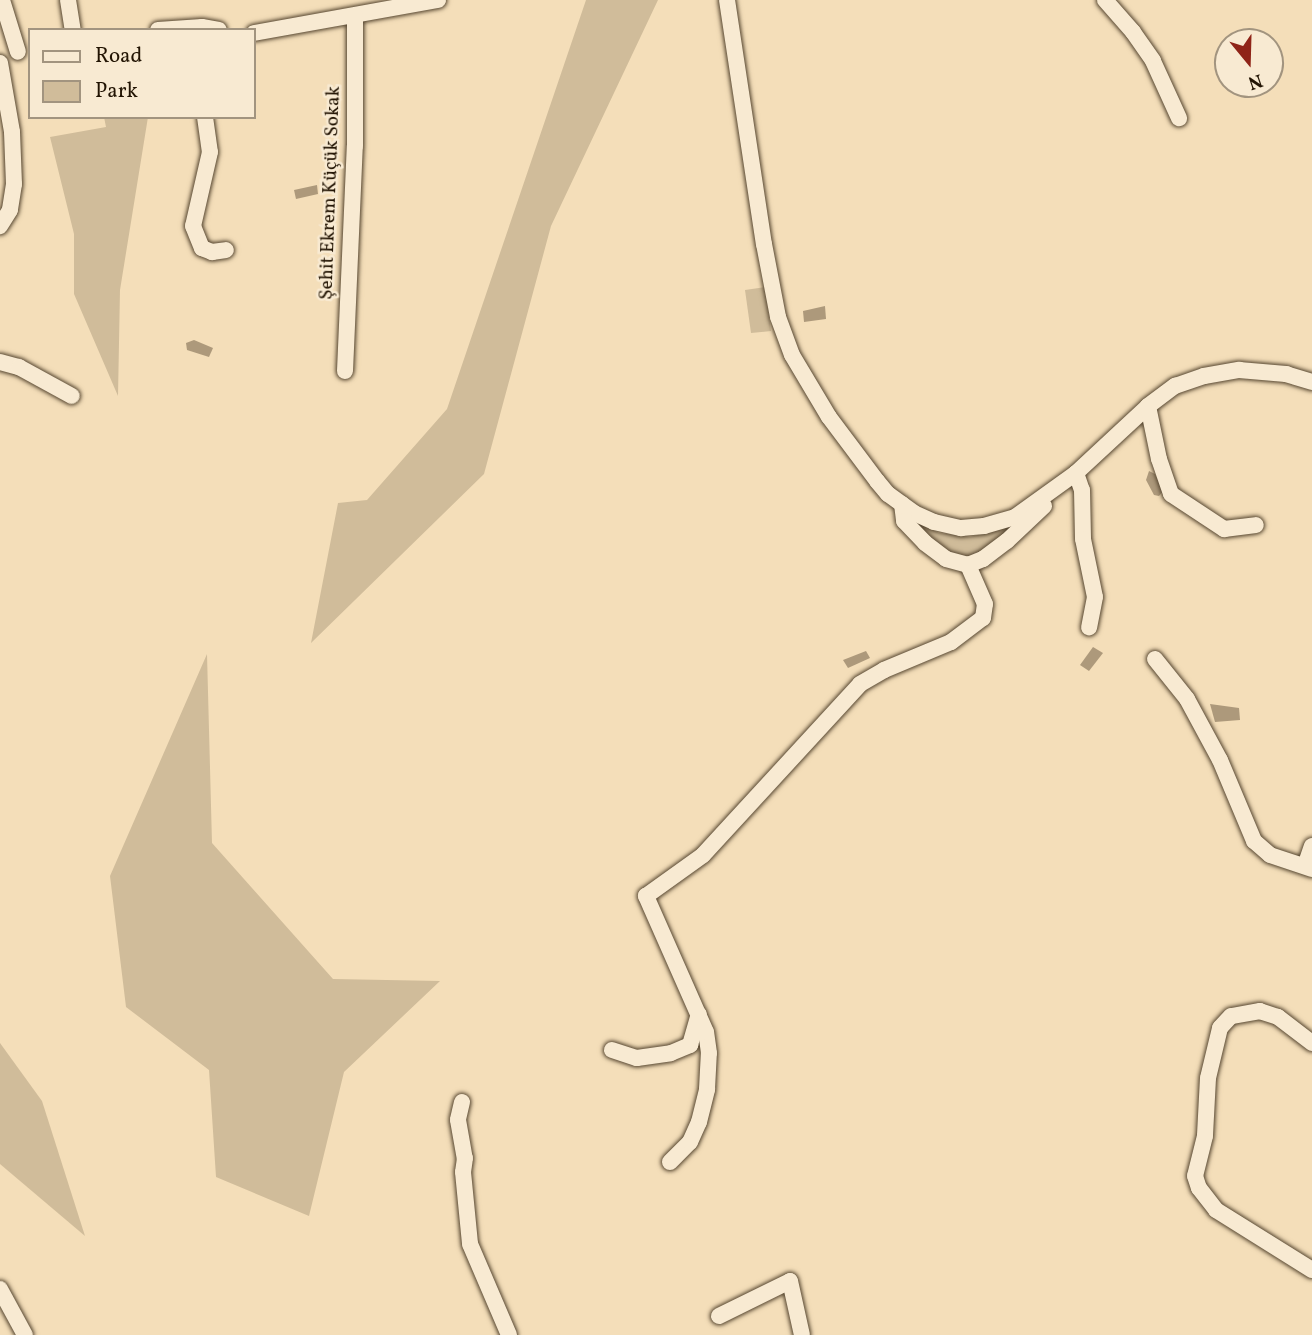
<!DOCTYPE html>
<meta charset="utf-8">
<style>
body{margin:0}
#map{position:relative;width:1312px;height:1335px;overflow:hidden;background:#f4deb9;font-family:Vollkorn,serif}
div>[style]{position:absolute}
.green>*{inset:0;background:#d0bc9a}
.water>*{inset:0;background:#ad997b}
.roads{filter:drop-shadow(0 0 2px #564630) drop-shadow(0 0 2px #564630)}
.minor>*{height:16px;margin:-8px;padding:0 8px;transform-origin:8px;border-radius:8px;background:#f8ead2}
span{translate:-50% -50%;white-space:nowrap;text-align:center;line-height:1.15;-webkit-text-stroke:5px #f8ead2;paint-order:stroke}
.street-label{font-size:19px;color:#221403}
.legend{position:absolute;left:28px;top:28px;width:228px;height:91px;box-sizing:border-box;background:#f8ead2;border:2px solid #a2947f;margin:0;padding:9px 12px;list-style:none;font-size:21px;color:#221403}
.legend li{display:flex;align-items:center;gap:14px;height:35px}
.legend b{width:35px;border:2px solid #a2947f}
.north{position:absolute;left:1214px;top:28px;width:70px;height:70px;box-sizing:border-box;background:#f8ead2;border:2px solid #a2947f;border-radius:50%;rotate:161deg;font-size:19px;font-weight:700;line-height:28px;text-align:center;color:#221403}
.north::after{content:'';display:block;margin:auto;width:24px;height:32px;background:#8f2418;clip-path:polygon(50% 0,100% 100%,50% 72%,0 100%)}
</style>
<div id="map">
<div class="green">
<div style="clip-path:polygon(586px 0,658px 0,551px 226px,484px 474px,311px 643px,338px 503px,367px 500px,447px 409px)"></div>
<div style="clip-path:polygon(104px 117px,148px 117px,120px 290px,118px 396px,74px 294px,74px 234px,50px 137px,106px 127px)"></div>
<div style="clip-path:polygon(765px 287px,771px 331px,751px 333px,745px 290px)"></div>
<div style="clip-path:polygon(909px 519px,939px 533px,970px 537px,1020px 524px,1003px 539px,965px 560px,950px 556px)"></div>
<div style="clip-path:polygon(207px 654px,212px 843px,333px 979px,440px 981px,344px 1072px,309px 1216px,216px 1177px,209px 1070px,126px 1007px,110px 876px)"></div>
<div style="clip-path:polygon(0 1043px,42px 1101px,85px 1236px,0 1164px)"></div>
</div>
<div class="water">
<div style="clip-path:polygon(317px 185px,318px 194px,296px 199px,294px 190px)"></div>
<div style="clip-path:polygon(825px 306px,826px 319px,804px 322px,803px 311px)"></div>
<div style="clip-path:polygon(194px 340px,213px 348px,209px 357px,187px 350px,186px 343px)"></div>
<div style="clip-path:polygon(1149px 471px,1155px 474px,1163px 491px,1159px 496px,1154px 495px,1146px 480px)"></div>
<div style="clip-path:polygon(1093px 647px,1103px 653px,1089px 671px,1080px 665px)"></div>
<div style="clip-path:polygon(866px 651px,870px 658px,848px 668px,843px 660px)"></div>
<div style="clip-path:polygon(1210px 704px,1239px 708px,1240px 720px,1215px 722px)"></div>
</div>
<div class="roads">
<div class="minor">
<div style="left:2px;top:0;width:54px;rotate:72.9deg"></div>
<div style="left:68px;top:0;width:30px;rotate:81deg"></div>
<div style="left:727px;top:0;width:247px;rotate:81.4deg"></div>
<div style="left:764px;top:244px;width:74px;rotate:79.1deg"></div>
<div style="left:778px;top:317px;width:40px;rotate:69.8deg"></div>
<div style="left:792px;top:355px;width:72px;rotate:59.2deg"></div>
<div style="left:829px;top:417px;width:80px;rotate:53.1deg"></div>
<div style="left:877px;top:481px;width:17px;rotate:50deg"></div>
<div style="left:888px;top:494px;width:32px;rotate:36deg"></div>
<div style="left:914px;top:513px;width:22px;rotate:24deg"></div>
<div style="left:934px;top:522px;width:28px;rotate:13deg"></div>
<div style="left:961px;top:528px;width:23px;rotate:-5deg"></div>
<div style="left:984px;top:526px;width:32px;rotate:-16deg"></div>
<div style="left:1015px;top:517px;width:75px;rotate:-35.8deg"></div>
<div style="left:1076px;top:473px;width:98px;rotate:-42.9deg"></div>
<div style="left:1148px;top:406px;width:34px;rotate:-37deg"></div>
<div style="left:1175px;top:386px;width:31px;rotate:-19deg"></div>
<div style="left:1204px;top:376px;width:36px;rotate:-10deg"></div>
<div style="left:1239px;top:370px;width:47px;rotate:4.9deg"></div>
<div style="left:1286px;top:374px;width:27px;rotate:17deg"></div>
<div style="left:1105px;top:0;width:43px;rotate:48.8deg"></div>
<div style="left:1133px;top:32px;width:35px;rotate:55deg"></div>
<div style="left:1153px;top:61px;width:63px;rotate:65.5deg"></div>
<div style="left:158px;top:30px;width:44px;rotate:-3.9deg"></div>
<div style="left:202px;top:27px;width:17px;rotate:10deg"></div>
<div style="left:254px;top:33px;width:187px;rotate:-10.2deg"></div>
<div style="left:0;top:63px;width:70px;rotate:80.1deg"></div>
<div style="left:12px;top:132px;width:52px;rotate:87.8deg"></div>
<div style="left:14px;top:184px;width:26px;rotate:99deg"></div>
<div style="left:10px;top:210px;width:19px;rotate:122deg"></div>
<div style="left:205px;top:117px;width:35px;rotate:82deg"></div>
<div style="left:210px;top:152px;width:76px;rotate:102.9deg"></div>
<div style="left:193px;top:226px;width:24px;rotate:68deg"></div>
<div style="left:202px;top:248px;width:11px;rotate:22deg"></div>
<div style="left:212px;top:252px;width:14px;rotate:-8deg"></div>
<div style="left:0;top:362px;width:20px;rotate:15deg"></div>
<div style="left:19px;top:367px;width:60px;rotate:28.7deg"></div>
<div style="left:345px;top:371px;width:225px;rotate:-87.5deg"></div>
<div style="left:355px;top:146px;width:129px;rotate:-90deg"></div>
<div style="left:1148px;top:406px;width:54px;rotate:78.3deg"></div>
<div style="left:1159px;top:459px;width:37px;rotate:71deg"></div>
<div style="left:1171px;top:494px;width:64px;rotate:33.4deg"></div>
<div style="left:1224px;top:529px;width:32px;rotate:-7deg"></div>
<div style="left:1076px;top:473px;width:18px;rotate:71deg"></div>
<div style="left:1082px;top:490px;width:49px;rotate:88.8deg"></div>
<div style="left:1083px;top:539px;width:59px;rotate:78.3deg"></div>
<div style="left:1095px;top:597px;width:31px;rotate:101deg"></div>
<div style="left:902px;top:504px;width:17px;rotate:83deg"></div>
<div style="left:904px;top:521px;width:30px;rotate:46deg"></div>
<div style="left:925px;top:543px;width:26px;rotate:37deg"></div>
<div style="left:946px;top:559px;width:23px;rotate:15deg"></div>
<div style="left:968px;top:565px;width:16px;rotate:-22deg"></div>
<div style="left:983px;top:559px;width:30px;rotate:-37deg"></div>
<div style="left:1007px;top:541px;width:51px;rotate:-43.4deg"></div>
<div style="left:1155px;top:659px;width:51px;rotate:51.3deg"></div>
<div style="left:1187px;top:699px;width:69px;rotate:61.6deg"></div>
<div style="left:1220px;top:760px;width:88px;rotate:67.2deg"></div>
<div style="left:1254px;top:841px;width:21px;rotate:41deg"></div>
<div style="left:1270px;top:855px;width:44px;rotate:18.4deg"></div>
<div style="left:1305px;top:866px;width:21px;rotate:-71deg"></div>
<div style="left:1312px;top:1043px;width:43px;rotate:-142.6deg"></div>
<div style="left:1278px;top:1017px;width:19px;rotate:-162deg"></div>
<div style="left:1260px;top:1011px;width:29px;rotate:170deg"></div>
<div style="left:1231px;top:1016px;width:16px;rotate:133deg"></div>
<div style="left:1220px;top:1028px;width:51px;rotate:103.5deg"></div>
<div style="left:1208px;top:1078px;width:58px;rotate:93deg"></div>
<div style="left:1205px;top:1136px;width:41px;rotate:104deg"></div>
<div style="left:1195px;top:1176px;width:13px;rotate:72deg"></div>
<div style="left:1199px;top:1188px;width:28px;rotate:52deg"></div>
<div style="left:1216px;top:1210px;width:113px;rotate:32deg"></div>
<div style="left:612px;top:1050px;width:26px;rotate:18deg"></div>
<div style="left:637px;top:1058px;width:34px;rotate:-8deg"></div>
<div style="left:671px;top:1053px;width:21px;rotate:-23deg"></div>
<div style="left:690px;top:1045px;width:32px;rotate:-74deg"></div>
<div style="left:462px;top:1102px;width:18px;rotate:103deg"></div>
<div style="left:458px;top:1120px;width:39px;rotate:80deg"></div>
<div style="left:465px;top:1158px;width:14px;rotate:98deg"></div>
<div style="left:463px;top:1172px;width:72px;rotate:84.4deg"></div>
<div style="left:470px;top:1244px;width:99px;rotate:66.8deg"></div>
<div style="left:670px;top:1162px;width:28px;rotate:-45deg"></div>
<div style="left:690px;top:1142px;width:22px;rotate:-66deg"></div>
<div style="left:699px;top:1122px;width:34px;rotate:-76deg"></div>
<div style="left:707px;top:1089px;width:36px;rotate:-87deg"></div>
<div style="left:709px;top:1053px;width:21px;rotate:-98deg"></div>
<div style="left:706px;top:1032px;width:149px;rotate:-113.8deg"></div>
<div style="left:646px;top:896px;width:70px;rotate:-35.7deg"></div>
<div style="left:703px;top:855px;width:232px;rotate:-47.4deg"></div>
<div style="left:860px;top:684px;width:28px;rotate:-30deg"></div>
<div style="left:884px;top:670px;width:73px;rotate:-22.7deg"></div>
<div style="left:951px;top:642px;width:40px;rotate:-37deg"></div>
<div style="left:983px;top:618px;width:14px;rotate:-82deg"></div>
<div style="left:985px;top:604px;width:43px;rotate:-113.6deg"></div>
<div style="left:0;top:1289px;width:52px;rotate:61.5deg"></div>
<div style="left:719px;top:1316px;width:79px;rotate:-26.2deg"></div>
<div style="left:790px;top:1281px;width:55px;rotate:77.5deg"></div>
</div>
</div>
<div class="street-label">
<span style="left:331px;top:193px;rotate:-88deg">Şehit Ekrem Küçük Sokak</span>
</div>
<ul class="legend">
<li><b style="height:9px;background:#f8ead2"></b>Road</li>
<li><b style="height:19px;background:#d0bc9a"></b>Park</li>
</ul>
<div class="north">N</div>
</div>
